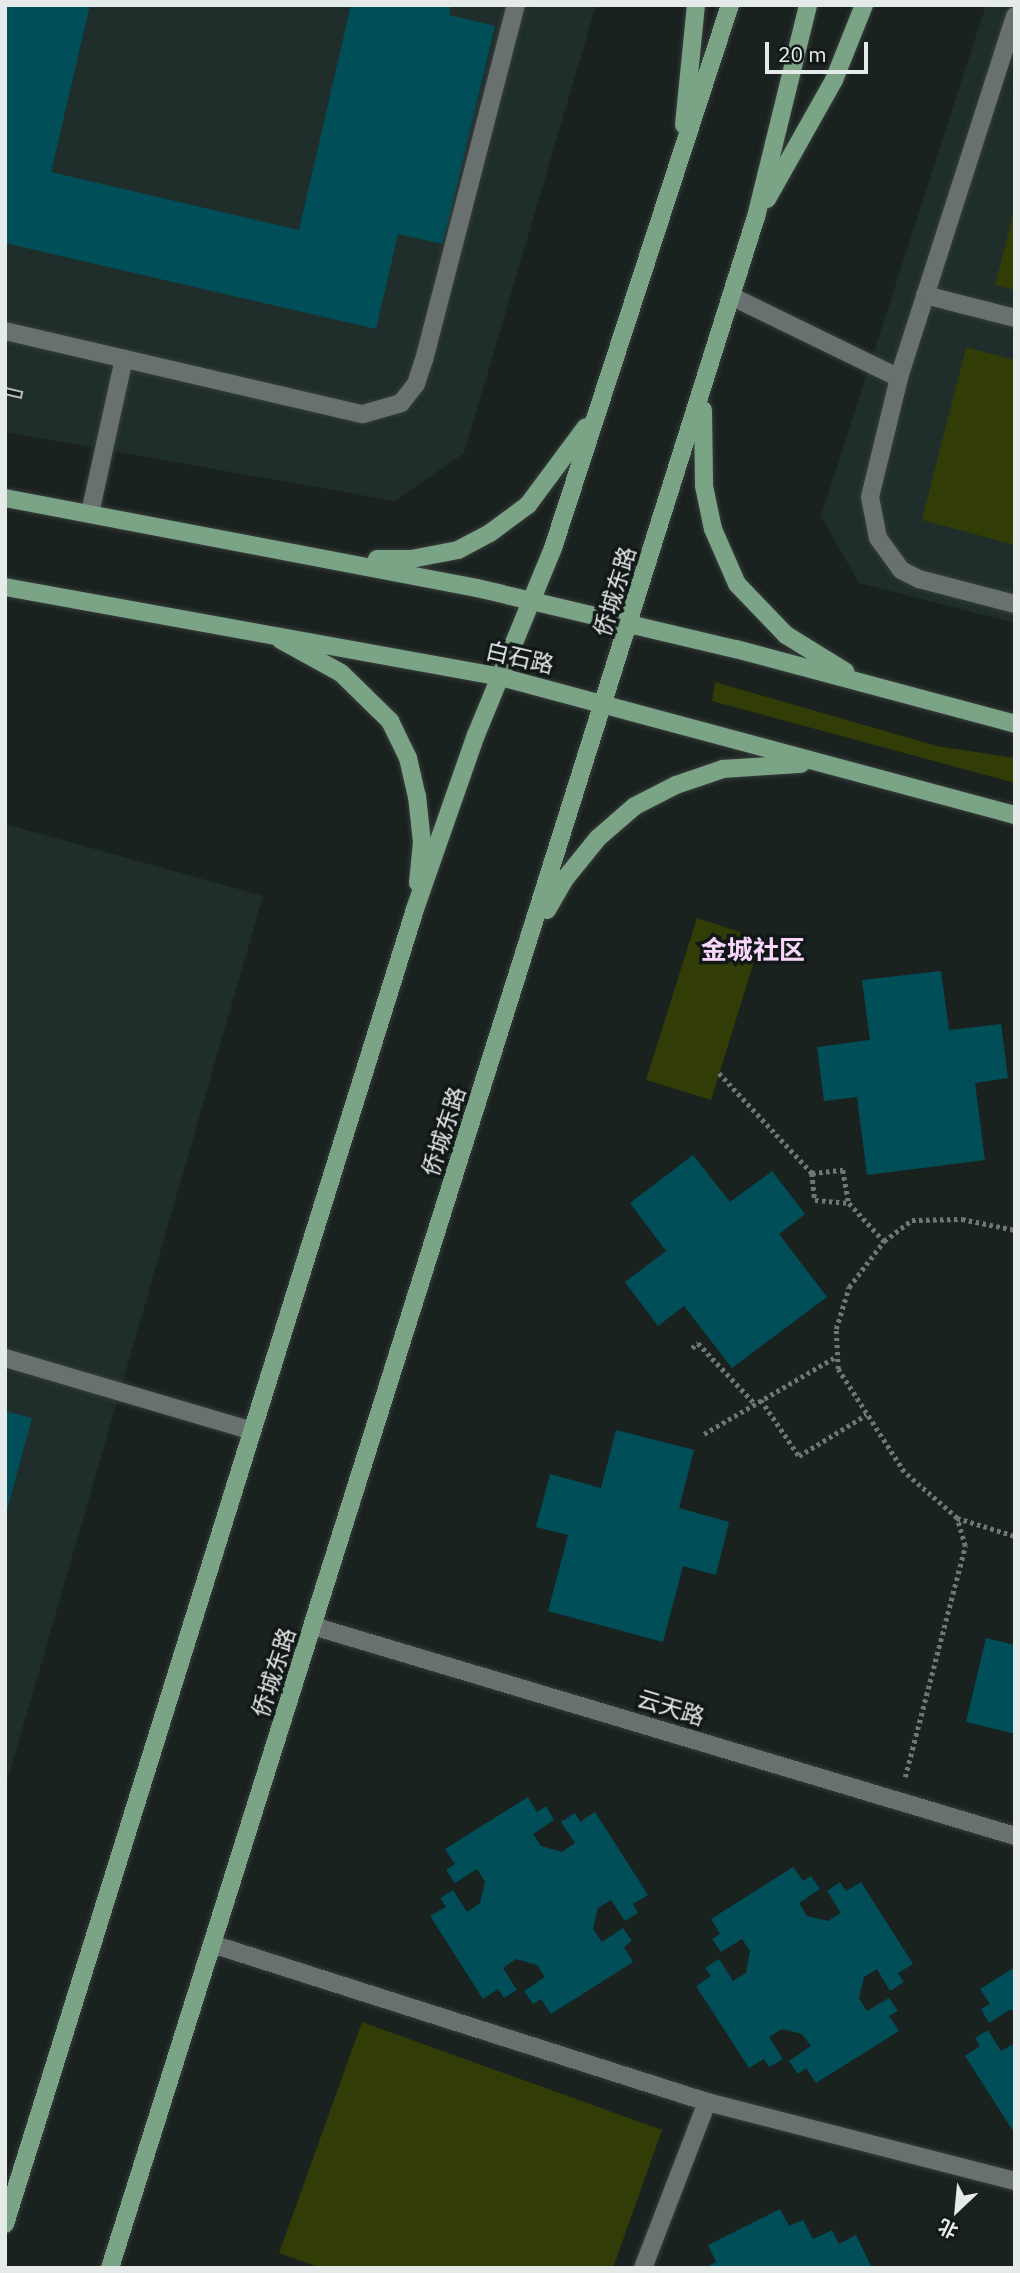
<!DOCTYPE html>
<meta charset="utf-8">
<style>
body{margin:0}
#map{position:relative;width:1020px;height:2273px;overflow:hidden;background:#1a2220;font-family:"IBM Plex Sans","Noto Sans SC",sans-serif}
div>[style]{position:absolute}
.built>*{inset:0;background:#1f2e2b}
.green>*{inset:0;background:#313c07}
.building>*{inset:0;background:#004e58}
.path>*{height:4.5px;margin-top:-2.25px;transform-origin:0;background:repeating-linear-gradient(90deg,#6f7674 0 3.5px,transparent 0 7px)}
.roads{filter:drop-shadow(0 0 2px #363c3b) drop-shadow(0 0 2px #363c3b)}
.minor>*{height:18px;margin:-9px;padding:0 9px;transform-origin:9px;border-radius:9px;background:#68716f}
.major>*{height:18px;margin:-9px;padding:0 9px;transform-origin:9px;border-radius:9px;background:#7ba486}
.rail>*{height:8px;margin-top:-4px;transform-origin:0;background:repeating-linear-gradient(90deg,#111817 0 16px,#b5bbb9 0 32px);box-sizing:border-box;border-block:2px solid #b5bbb9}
span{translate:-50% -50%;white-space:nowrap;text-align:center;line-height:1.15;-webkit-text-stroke:7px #111817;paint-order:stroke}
.street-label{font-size:23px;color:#e5ebe9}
.quarter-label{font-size:26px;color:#fad7fa;font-weight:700}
.frame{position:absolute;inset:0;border:7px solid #e5ebe9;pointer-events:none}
.north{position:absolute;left:922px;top:2175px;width:70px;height:70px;-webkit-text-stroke:5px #111817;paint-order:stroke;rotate:206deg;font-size:19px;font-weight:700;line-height:28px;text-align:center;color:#e5ebe9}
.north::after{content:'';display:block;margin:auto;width:24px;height:32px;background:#e5ebe9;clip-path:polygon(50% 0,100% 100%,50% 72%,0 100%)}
.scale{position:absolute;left:765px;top:42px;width:103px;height:32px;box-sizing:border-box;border:4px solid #e5ebe9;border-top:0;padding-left:9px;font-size:21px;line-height:24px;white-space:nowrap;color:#e5ebe9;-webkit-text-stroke:5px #111817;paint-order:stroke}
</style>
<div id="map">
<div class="built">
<div style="clip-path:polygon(5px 5px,596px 5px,464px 453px,395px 501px,5px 432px)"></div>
<div style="clip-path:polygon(986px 5px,1015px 5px,1015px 623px,859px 583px,821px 516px)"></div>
<div style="clip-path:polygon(5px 824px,263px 896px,5px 1789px)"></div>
</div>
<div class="green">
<div style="clip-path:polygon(1015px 207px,1015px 290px,995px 285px)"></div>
<div style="clip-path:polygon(966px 347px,1015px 360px,1015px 545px,922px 520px)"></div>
<div style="clip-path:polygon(715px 682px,937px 746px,1015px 758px,1015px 783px,712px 701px)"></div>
<div style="clip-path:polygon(697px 918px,761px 939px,711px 1100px,646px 1080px)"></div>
<div style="clip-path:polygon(362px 2022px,662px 2130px,613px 2268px,321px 2268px,279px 2253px)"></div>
</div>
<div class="building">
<div style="clip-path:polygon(5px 5px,90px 5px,51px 172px,299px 230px,351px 5px,451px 5px,449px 15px,495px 26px,443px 244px,398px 234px,376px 329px,5px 243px)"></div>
<div style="clip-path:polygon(941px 971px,949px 1030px,1001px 1024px,1008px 1078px,975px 1083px,985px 1160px,867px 1175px,857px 1097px,824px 1101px,817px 1047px,870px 1040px,862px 980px)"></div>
<div style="clip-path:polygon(693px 1155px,730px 1202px,772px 1171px,805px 1214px,779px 1234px,827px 1297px,732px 1368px,684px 1306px,658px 1326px,625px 1282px,666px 1251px,630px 1203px)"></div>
<div style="clip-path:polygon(5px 1411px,32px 1418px,6px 1514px,5px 1514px)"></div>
<div style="clip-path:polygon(616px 1430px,694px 1450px,679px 1508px,729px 1522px,716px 1575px,683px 1566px,663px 1642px,548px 1611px,568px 1535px,536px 1527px,550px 1474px,601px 1488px)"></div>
<div style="clip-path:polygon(986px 1638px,1015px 1645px,1015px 1734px,966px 1722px)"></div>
<div style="clip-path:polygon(528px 1797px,537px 1812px,546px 1806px,554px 1820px,533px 1834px,541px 1846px,562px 1852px,575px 1843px,561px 1822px,575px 1813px,580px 1822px,595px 1812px,648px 1895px,633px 1904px,638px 1913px,625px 1921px,611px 1900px,598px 1908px,593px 1929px,602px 1942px,623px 1928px,632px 1941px,624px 1947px,633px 1962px,551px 2014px,541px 1999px,533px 2004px,524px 1991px,545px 1977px,537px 1965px,516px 1959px,503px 1968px,517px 1990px,504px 1998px,498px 1989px,483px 1999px,430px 1916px,446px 1907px,440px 1898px,453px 1890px,467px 1912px,480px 1903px,485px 1882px,477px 1869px,455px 1883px,446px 1870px,455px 1864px,445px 1849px)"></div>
<div style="clip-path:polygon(793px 1867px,803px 1881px,811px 1876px,820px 1889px,799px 1903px,807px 1916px,828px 1921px,841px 1913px,827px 1891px,840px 1882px,846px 1891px,861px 1882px,913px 1964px,898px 1973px,904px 1982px,890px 1991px,877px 1969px,864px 1977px,859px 1998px,867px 2011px,889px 1998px,898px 2011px,889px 2016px,899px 2031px,816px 2083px,806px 2068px,798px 2074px,789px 2061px,811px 2046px,802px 2034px,782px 2029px,769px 2037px,783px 2059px,769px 2067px,764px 2059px,749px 2068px,696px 1986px,711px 1976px,705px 1968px,719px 1959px,733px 1981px,746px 1973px,750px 1951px,742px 1939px,721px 1952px,712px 1939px,720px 1934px,711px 1919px)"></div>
<div style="clip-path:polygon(1015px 1967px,1015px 2015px,1011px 2009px,989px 2023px,981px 2009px,990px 2004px,980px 1989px)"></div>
<div style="clip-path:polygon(988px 2030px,1001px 2051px,1015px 2043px,1015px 2134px,965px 2056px,980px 2046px,975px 2038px)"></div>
<div style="clip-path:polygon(780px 2209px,789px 2226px,803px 2220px,813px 2239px,832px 2230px,839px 2244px,856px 2235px,872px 2268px,704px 2268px,716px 2262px,708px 2245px)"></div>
</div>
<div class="path">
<div style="left:719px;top:1073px;width:137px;rotate:47.1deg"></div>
<div style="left:812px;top:1173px;width:27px;rotate:84deg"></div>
<div style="left:815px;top:1200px;width:34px;rotate:5deg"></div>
<div style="left:849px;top:1203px;width:52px;rotate:47.4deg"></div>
<div style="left:812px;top:1173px;width:31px;rotate:-6deg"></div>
<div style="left:843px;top:1170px;width:34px;rotate:80deg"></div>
<div style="left:692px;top:1348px;width:8px;rotate:-40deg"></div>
<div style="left:698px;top:1343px;width:83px;rotate:46.9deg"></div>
<div style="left:761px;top:1400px;width:68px;rotate:55.8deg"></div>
<div style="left:799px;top:1456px;width:79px;rotate:-31.5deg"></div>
<div style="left:704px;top:1434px;width:154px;rotate:-30.4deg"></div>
<div style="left:957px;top:1518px;width:61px;rotate:17.2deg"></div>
<div style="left:905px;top:1777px;width:239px;rotate:-75.4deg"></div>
<div style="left:965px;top:1546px;width:29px;rotate:-106deg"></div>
<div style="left:957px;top:1518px;width:70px;rotate:-139deg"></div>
<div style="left:904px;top:1472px;width:122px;rotate:-122.7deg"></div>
<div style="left:838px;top:1369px;width:40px;rotate:-92.9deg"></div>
<div style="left:836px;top:1329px;width:44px;rotate:-72.8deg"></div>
<div style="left:849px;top:1287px;width:58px;rotate:-52.7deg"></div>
<div style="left:884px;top:1241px;width:35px;rotate:-37deg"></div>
<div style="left:912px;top:1220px;width:50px;rotate:-1.1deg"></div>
<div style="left:962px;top:1219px;width:54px;rotate:11.7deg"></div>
</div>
<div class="roads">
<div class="minor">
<div style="left:1015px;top:16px;width:380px;rotate:107.8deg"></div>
<div style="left:899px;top:378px;width:122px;rotate:103.7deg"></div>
<div style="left:870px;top:497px;width:42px;rotate:79deg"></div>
<div style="left:878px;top:538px;width:39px;rotate:54deg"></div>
<div style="left:901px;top:570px;width:20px;rotate:27deg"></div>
<div style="left:919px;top:579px;width:99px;rotate:14.6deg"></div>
<div style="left:925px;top:295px;width:93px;rotate:14.3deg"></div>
<div style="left:731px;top:296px;width:187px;rotate:26deg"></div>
<div style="left:5px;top:331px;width:367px;rotate:13.1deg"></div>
<div style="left:363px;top:414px;width:40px;rotate:-16deg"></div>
<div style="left:401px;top:403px;width:24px;rotate:-52deg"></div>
<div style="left:416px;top:384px;width:25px;rotate:-72deg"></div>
<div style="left:424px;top:360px;width:367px;rotate:-75.5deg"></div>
<div style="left:90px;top:513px;width:158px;rotate:-77.6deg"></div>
<div style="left:5px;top:1358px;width:255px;rotate:16.4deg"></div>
<div style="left:313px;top:1626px;width:733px;rotate:16.65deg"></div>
<div style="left:212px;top:1944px;width:520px;rotate:17.7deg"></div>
<div style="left:707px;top:2102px;width:318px;rotate:14.4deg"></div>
<div style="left:643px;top:2268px;width:178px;rotate:-68.9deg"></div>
</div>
<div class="major">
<div style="left:684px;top:125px;width:121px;rotate:-84.3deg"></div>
<div style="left:767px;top:199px;width:137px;rotate:-60.6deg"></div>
<div style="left:834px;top:80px;width:81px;rotate:-68.2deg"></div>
<div style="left:703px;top:410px;width:76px;rotate:89.2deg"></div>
<div style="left:704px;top:486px;width:44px;rotate:78.2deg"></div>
<div style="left:713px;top:529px;width:60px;rotate:66.4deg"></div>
<div style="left:737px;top:584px;width:71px;rotate:46.1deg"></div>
<div style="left:786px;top:635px;width:70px;rotate:31.7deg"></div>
<div style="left:5px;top:498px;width:481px;rotate:10.8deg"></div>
<div style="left:477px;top:588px;width:266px;rotate:13.3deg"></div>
<div style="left:736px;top:649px;width:289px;rotate:15deg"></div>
<div style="left:377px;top:559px;width:34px"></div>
<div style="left:411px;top:559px;width:48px;rotate:-10.8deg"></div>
<div style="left:458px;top:550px;width:36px;rotate:-28deg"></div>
<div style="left:490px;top:533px;width:47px;rotate:-36.4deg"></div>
<div style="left:528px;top:505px;width:97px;rotate:-53.4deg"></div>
<div style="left:5px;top:587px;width:504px;rotate:10.28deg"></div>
<div style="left:501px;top:677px;width:532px;rotate:15.03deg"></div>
<div style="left:281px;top:640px;width:68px;rotate:28.8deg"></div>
<div style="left:341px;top:673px;width:69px;rotate:44.4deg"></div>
<div style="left:390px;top:721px;width:41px;rotate:64.1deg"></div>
<div style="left:408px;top:758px;width:39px;rotate:77deg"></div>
<div style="left:417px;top:796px;width:46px;rotate:83.8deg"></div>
<div style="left:422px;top:842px;width:41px;rotate:95.6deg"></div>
<div style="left:547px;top:910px;width:34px;rotate:-60deg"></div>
<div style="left:564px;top:880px;width:54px;rotate:-51deg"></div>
<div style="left:598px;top:838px;width:49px;rotate:-40.9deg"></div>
<div style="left:635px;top:806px;width:46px;rotate:-27.1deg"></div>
<div style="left:676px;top:785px;width:50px;rotate:-18.8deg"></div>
<div style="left:723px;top:769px;width:78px;rotate:-3.7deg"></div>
<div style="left:5px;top:2224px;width:1377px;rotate:-72.68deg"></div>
<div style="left:415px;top:909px;width:184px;rotate:-70.7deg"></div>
<div style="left:476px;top:735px;width:202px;rotate:-67.6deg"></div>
<div style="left:553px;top:548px;width:571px;rotate:-71.95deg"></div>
<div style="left:110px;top:2268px;width:2150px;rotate:-72.52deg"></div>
<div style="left:756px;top:217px;width:218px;rotate:-76.2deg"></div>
</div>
</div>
<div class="rail">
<div style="left:5px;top:391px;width:18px;rotate:13deg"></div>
</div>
<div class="street-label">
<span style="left:614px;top:591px;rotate:-73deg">侨城东路</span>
<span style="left:520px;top:657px;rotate:13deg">白石路</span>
<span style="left:443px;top:1131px;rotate:-72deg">侨城东路</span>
<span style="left:273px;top:1672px;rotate:-72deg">侨城东路</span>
<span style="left:671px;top:1707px;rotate:17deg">云天路</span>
</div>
<div class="quarter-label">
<span style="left:753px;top:950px">金城社区</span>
</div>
<div class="frame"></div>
<div class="north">北</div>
<div class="scale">20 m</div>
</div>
